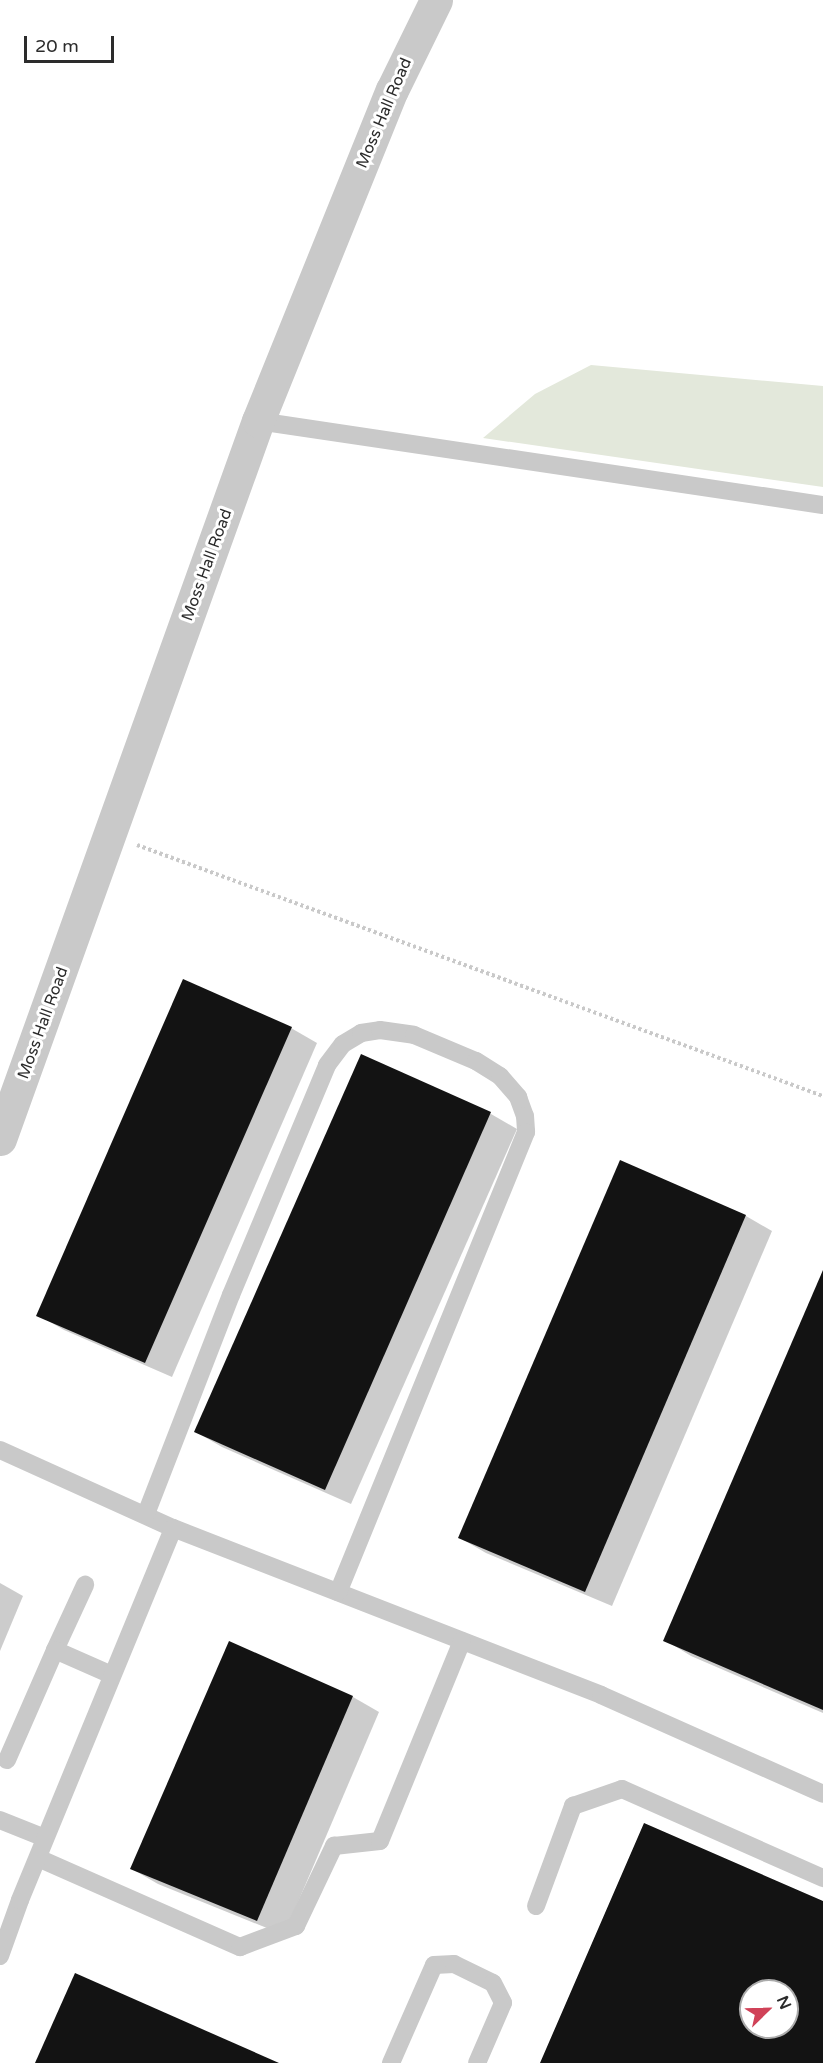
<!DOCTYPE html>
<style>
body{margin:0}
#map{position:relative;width:823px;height:2063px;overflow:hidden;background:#fff;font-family:"Varela Round",sans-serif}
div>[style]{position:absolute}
.green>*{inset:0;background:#e3e8db}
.shadow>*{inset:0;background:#0003}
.building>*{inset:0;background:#131313}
.path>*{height:4px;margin-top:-2px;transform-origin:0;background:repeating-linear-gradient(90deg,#c9c9c9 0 3px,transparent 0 6px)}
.service>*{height:18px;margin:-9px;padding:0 9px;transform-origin:9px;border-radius:9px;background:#c9c9c9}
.tertiary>*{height:33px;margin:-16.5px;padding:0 16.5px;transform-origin:16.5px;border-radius:16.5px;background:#c9c9c9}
span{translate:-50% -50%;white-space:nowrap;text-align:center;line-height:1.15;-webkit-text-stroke:6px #fff;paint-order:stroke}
.street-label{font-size:16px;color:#2c2c2c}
.north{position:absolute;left:739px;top:1979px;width:60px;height:60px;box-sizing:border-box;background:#fff;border:2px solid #ababab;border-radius:50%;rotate:67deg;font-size:16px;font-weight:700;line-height:24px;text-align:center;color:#2c2c2c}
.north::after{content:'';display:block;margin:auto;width:21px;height:27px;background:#d04258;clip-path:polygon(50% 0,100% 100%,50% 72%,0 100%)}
.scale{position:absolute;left:24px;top:36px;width:90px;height:27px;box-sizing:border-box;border:3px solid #2c2c2c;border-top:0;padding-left:8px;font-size:18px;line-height:21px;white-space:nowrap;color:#2c2c2c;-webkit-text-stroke:4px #fff;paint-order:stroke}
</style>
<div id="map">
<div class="green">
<div style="clip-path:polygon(591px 365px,823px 386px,823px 487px,483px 438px,535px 394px)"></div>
</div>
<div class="shadow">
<div style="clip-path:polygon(291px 1028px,317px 1043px,172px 1377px,64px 1330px,38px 1315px)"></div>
<div style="clip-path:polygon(362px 1056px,491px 1114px,517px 1129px,351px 1504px,222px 1447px,196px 1432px)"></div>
<div style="clip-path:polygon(621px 1162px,746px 1216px,772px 1231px,612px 1606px,486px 1553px,460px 1538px)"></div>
<div style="clip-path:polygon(823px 1274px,823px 1713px,691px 1656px,665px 1640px)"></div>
<div style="clip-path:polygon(0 1583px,23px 1596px,0 1651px)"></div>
<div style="clip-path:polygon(230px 1643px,353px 1697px,379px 1712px,284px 1935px,158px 1884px,132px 1869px)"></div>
</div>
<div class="building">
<div style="clip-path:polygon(183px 979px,292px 1027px,145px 1363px,36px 1316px)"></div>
<div style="clip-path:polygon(361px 1054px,491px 1112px,325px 1490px,194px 1432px)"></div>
<div style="clip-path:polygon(620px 1160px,746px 1215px,585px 1592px,458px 1538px)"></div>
<div style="clip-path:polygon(823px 1270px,823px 1710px,663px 1641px)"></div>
<div style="clip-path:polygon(229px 1641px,353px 1696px,257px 1921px,130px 1869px)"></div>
<div style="clip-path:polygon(evenodd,644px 1823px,823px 1901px,823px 2063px,540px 2063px,644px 1823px,751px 1991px,787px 1991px,787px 2027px,751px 2027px,751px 1991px)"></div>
<div style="clip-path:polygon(75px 1973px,279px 2063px,35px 2063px)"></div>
</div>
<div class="path">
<div style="left:137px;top:845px;width:730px;rotate:20.1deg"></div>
</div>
<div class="service">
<div style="left:258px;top:421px;width:571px;rotate:8.46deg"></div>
<div style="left:0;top:1450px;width:190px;rotate:24.3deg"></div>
<div style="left:173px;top:1528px;width:459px;rotate:21.3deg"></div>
<div style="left:601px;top:1695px;width:243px;rotate:24deg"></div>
<div style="left:146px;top:1514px;width:235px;rotate:-68.8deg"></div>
<div style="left:231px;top:1295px;width:249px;rotate:-67.3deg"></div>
<div style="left:327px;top:1065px;width:26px;rotate:-53deg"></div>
<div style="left:343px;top:1044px;width:21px;rotate:-31deg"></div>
<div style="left:361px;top:1033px;width:19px;rotate:-9deg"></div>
<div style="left:380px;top:1030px;width:34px;rotate:8deg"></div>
<div style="left:414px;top:1035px;width:67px;rotate:22.8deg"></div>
<div style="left:476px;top:1061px;width:28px;rotate:32deg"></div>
<div style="left:500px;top:1076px;width:28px;rotate:49deg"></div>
<div style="left:518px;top:1097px;width:20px;rotate:70deg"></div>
<div style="left:525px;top:1116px;width:16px;rotate:86deg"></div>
<div style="left:526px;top:1132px;width:497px;rotate:112.2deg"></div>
<div style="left:55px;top:1650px;width:72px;rotate:-65.2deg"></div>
<div style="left:7px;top:1760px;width:120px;rotate:-66.4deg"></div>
<div style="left:55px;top:1650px;width:62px;rotate:23.7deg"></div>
<div style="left:0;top:1820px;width:48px;rotate:21.8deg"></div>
<div style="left:38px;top:1858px;width:221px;rotate:23.8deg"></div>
<div style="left:240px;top:1947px;width:60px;rotate:-20.6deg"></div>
<div style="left:296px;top:1926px;width:89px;rotate:-64.6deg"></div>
<div style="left:334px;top:1846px;width:46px;rotate:-6.2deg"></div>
<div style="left:380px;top:1841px;width:216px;rotate:-67.7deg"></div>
<div style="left:536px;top:1906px;width:107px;rotate:-69.7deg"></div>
<div style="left:573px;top:1806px;width:52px;rotate:-19.1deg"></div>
<div style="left:622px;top:1789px;width:220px;rotate:23.9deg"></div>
<div style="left:0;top:1956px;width:59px;rotate:-70.3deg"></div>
<div style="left:20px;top:1900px;width:402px;rotate:-67.6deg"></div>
<div style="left:391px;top:2063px;width:107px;rotate:-66.3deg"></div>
<div style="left:434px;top:1965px;width:20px;rotate:-3deg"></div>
<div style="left:454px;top:1964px;width:43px;rotate:26deg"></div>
<div style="left:493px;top:1983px;width:22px;rotate:63deg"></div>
<div style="left:503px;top:2003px;width:65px;rotate:113.4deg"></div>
</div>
<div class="tertiary">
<div style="left:0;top:1139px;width:763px;rotate:-70.24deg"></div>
<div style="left:258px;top:421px;width:357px;rotate:-68deg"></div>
<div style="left:392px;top:90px;width:100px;rotate:-63.9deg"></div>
</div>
<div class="street-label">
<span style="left:384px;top:113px;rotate:-67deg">Moss Hall Road</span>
<span style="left:207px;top:565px;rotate:-70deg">Moss Hall Road</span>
<span style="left:43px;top:1023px;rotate:-70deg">Moss Hall Road</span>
</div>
<div class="north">N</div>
<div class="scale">20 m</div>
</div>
